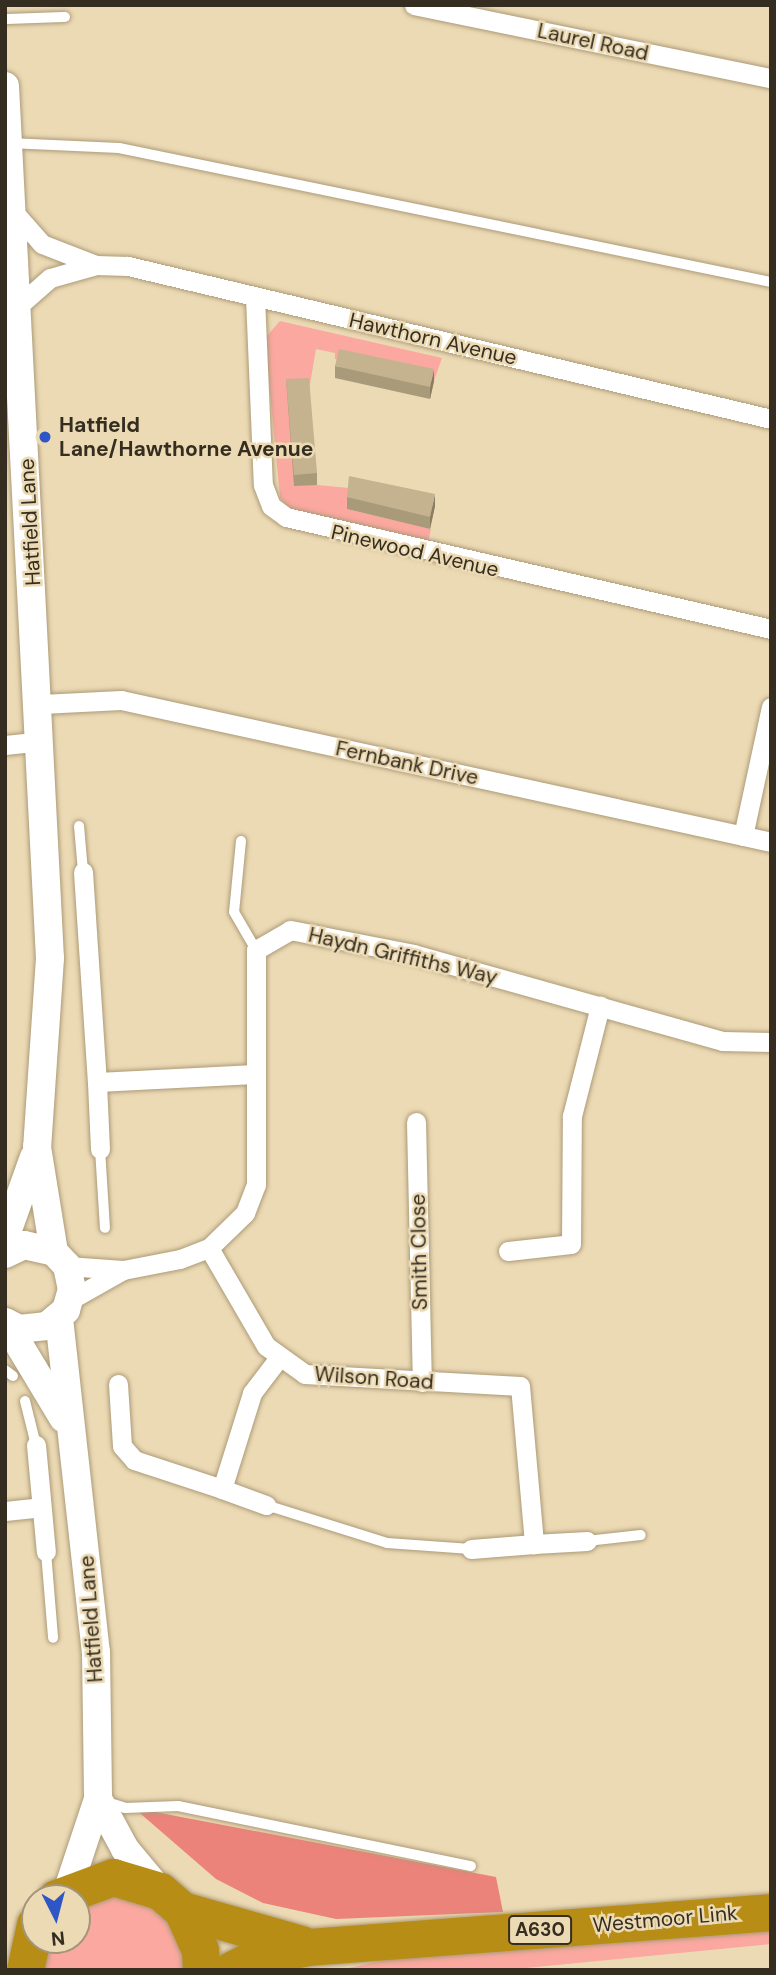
<!DOCTYPE html>
<style>
body{margin:0}
#map{position:relative;width:776px;height:1975px;overflow:hidden;background:#ecdab5;font-family:"DM Sans",sans-serif}
div>[style]{position:absolute}
.green>*{inset:0;background:#fba8a0}
.forest>*{inset:0;background:#eb837b}
.roads{filter:drop-shadow(0 0 2px #ac9b77) drop-shadow(0 0 2px #ac9b77)}
.lane>*{height:10px;margin:-5px;padding:0 5px;transform-origin:5px;border-radius:5px;background:#fff}
.street>*{height:19px;margin:-9.5px;padding:0 9.5px;transform-origin:9.5px;border-radius:9.5px;background:#fff}
.secondary>*{height:28px;margin:-14px;padding:0 14px;transform-origin:14px;border-radius:14px;background:#fff}
.highway>*{height:37px;margin:-18.5px;padding:0 18.5px;transform-origin:18.5px;border-radius:18.5px;background:#b88d16}
.wall>*{inset:0;background:#a99a7a}
.shaded-wall>*{inset:0;background:#897d63}
.building>*{inset:0;background:#c4b38e}
.dots>*{width:19px;height:19px;translate:-50% -50%;box-sizing:border-box;border:4px solid #ecdab5;border-radius:50%}
span{translate:-50% -50%;white-space:nowrap;text-align:center;line-height:1.15;-webkit-text-stroke:5px #ecdab5;paint-order:stroke}
.shield-label span{padding:2px 5px;background:#ecdab5;border:2px solid;border-radius:5px;-webkit-text-stroke-width:0}
.shield-label{font-size:19px;color:#352e20;font-weight:700}
.street-label{font-size:21px;color:#352e20}
.poi-label{font-size:21px;color:#352e20;font-weight:700}
.left{translate:0 -50%;text-align:left}
.frame{position:absolute;inset:0;border:7px solid #352e20;pointer-events:none}
.north{position:absolute;left:21px;top:1884px;width:70px;height:70px;box-sizing:border-box;background:#ecdab5;border:2px solid #a39579;border-radius:50%;rotate:174deg;font-size:19px;font-weight:700;line-height:28px;text-align:center;color:#352e20}
.north::after{content:'';display:block;margin:auto;width:24px;height:32px;background:#2f56c5;clip-path:polygon(50% 0,100% 100%,50% 72%,0 100%)}
</style>
<div id="map">
<div class="green">
<div style="clip-path:polygon(280px 321px,442px 358px,434px 381px,335px 359px,335px 353px,316px 349px,309px 390px,317px 485px,349px 488px,347px 509px,431px 529px,428px 543px,288px 508px,280px 497px,265px 338px)"></div>
<div style="clip-path:polygon(131px 1890px,174px 1919px,189px 1970px,35px 1970px,39px 1940px,77px 1940px,77px 1898px)"></div>
<div style="clip-path:polygon(771px 1925px,771px 1944px,506px 1970px,340px 1970px,410px 1954px)"></div>
</div>
<div class="forest">
<div style="clip-path:polygon(134px 1808px,496px 1877px,503px 1912px,336px 1919px,263px 1903px,216px 1879px)"></div>
</div>
<div class="roads">
<div class="lane">
<div style="left:5px;top:19px;width:60px;rotate:-1.9deg"></div>
<div style="left:9px;top:143px;width:110px;rotate:2.6deg"></div>
<div style="left:119px;top:148px;width:666px;rotate:11.61deg"></div>
<div style="left:79px;top:826px;width:46px;rotate:85deg"></div>
<div style="left:241px;top:841px;width:71px;rotate:95.6deg"></div>
<div style="left:234px;top:912px;width:44px;rotate:59.9deg"></div>
<div style="left:100px;top:1149px;width:79px;rotate:86.4deg"></div>
<div style="left:5px;top:1370px;width:10px;rotate:37deg"></div>
<div style="left:25px;top:1401px;width:45px;rotate:76deg"></div>
<div style="left:266px;top:1505px;width:127px;rotate:17.4deg"></div>
<div style="left:387px;top:1543px;width:84px;rotate:4.1deg"></div>
<div style="left:587px;top:1541px;width:54px;rotate:-6.3deg"></div>
<div style="left:46px;top:1552px;width:86px;rotate:85.3deg"></div>
<div style="left:107px;top:1802px;width:19px;rotate:18deg"></div>
<div style="left:125px;top:1808px;width:53px;rotate:-2.2deg"></div>
<div style="left:178px;top:1806px;width:299px;rotate:11.6deg"></div>
</div>
<div class="street">
<div style="left:414px;top:5px;width:364px;rotate:11.6deg"></div>
<div style="left:12px;top:210px;width:45px;rotate:48.6deg"></div>
<div style="left:42px;top:244px;width:58px;rotate:21.3deg"></div>
<div style="left:96px;top:265px;width:48px;rotate:164.2deg"></div>
<div style="left:50px;top:278px;width:44px;rotate:138.7deg"></div>
<div style="left:96px;top:265px;width:32px;rotate:2deg"></div>
<div style="left:128px;top:266px;width:661px;rotate:13.38deg"></div>
<div style="left:255px;top:297px;width:188px;rotate:87.6deg"></div>
<div style="left:263px;top:485px;width:22px;rotate:69deg"></div>
<div style="left:271px;top:506px;width:19px;rotate:36deg"></div>
<div style="left:286px;top:517px;width:498px;rotate:13deg"></div>
<div style="left:41px;top:704px;width:80px;rotate:-2.9deg"></div>
<div style="left:121px;top:700px;width:665px;rotate:12.32deg"></div>
<div style="left:5px;top:745px;width:37px;rotate:-6deg"></div>
<div style="left:743px;top:836px;width:132px;rotate:-77.8deg"></div>
<div style="left:83px;top:872px;width:210px;rotate:86.2deg"></div>
<div style="left:416px;top:1122px;width:260px;rotate:88.7deg"></div>
<div style="left:100px;top:1149px;width:67px;rotate:-92.6deg"></div>
<div style="left:97px;top:1082px;width:158px;rotate:-2.9deg"></div>
<div style="left:209px;top:1248px;width:113px;rotate:59.8deg"></div>
<div style="left:266px;top:1346px;width:48px;rotate:35.7deg"></div>
<div style="left:305px;top:1374px;width:215px;rotate:3.2deg"></div>
<div style="left:520px;top:1386px;width:159px;rotate:84.9deg"></div>
<div style="left:534px;top:1544px;width:63px;rotate:175.5deg"></div>
<div style="left:508px;top:1251px;width:63px;rotate:-6.3deg"></div>
<div style="left:571px;top:1244px;width:128px;rotate:-89.6deg"></div>
<div style="left:572px;top:1116px;width:114px;rotate:-75.7deg"></div>
<div style="left:67px;top:1266px;width:56px;rotate:4.1deg"></div>
<div style="left:123px;top:1270px;width:58px;rotate:-10.9deg"></div>
<div style="left:180px;top:1259px;width:31px;rotate:-21deg"></div>
<div style="left:209px;top:1248px;width:50px;rotate:-44.2deg"></div>
<div style="left:245px;top:1213px;width:30px;rotate:-69deg"></div>
<div style="left:256px;top:1185px;width:235px;rotate:-90deg"></div>
<div style="left:256px;top:950px;width:39px;rotate:-30deg"></div>
<div style="left:290px;top:930px;width:125px;rotate:11deg"></div>
<div style="left:413px;top:954px;width:321px;rotate:15.7deg"></div>
<div style="left:722px;top:1041px;width:49px;rotate:1.2deg"></div>
<div style="left:70px;top:1300px;width:61px;rotate:-29.5deg"></div>
<div style="left:118px;top:1384px;width:62px;rotate:86.3deg"></div>
<div style="left:122px;top:1446px;width:18px;rotate:49deg"></div>
<div style="left:134px;top:1460px;width:93px;rotate:18.2deg"></div>
<div style="left:222px;top:1489px;width:101px;rotate:-72.6deg"></div>
<div style="left:252px;top:1393px;width:43px;rotate:-52.6deg"></div>
<div style="left:36px;top:1445px;width:107px;rotate:84.7deg"></div>
<div style="left:222px;top:1489px;width:47px;rotate:20deg"></div>
<div style="left:5px;top:1511px;width:36px;rotate:-6deg"></div>
<div style="left:534px;top:1544px;width:53px;rotate:-3.2deg"></div>
</div>
<div class="secondary">
<div style="left:5px;top:86px;width:873px;rotate:87.05deg"></div>
<div style="left:50px;top:958px;width:189px;rotate:93.9deg"></div>
<div style="left:37px;top:1147px;width:106px;rotate:80.8deg"></div>
<div style="left:5px;top:1238px;width:86px;rotate:-70.3deg"></div>
<div style="left:5px;top:1254px;width:21px;rotate:-25deg"></div>
<div style="left:24px;top:1245px;width:31px;rotate:13deg"></div>
<div style="left:54px;top:1252px;width:19px;rotate:47deg"></div>
<div style="left:67px;top:1266px;width:24px;rotate:78deg"></div>
<div style="left:72px;top:1289px;width:22px;rotate:106deg"></div>
<div style="left:66px;top:1310px;width:25px;rotate:140deg"></div>
<div style="left:47px;top:1326px;width:28px;rotate:174deg"></div>
<div style="left:19px;top:1329px;width:16px;rotate:-153deg"></div>
<div style="left:59px;top:1318px;width:336px;rotate:83.7deg"></div>
<div style="left:96px;top:1652px;width:147px;rotate:89.2deg"></div>
<div style="left:98px;top:1799px;width:95px;rotate:108.4deg"></div>
<div style="left:6px;top:1323px;width:111px;rotate:59deg"></div>
<div style="left:98px;top:1799px;width:57px;rotate:61.6deg"></div>
<div style="left:125px;top:1849px;width:55px;rotate:50.2deg"></div>
</div>
<div class="highway">
<div style="left:56px;top:1898px;width:61px;rotate:-20.2deg"></div>
<div style="left:113px;top:1877px;width:49px;rotate:16.6deg"></div>
<div style="left:160px;top:1891px;width:29px;rotate:41deg"></div>
<div style="left:182px;top:1910px;width:44px;rotate:65.8deg"></div>
<div style="left:200px;top:1950px;width:20px;rotate:87deg"></div>
<div style="left:182px;top:1910px;width:124px;rotate:15.9deg"></div>
<div style="left:25px;top:1970px;width:47px;rotate:-77.7deg"></div>
<div style="left:231px;top:1970px;width:32px;rotate:-26deg"></div>
<div style="left:260px;top:1956px;width:49px;rotate:-10.6deg"></div>
<div style="left:308px;top:1947px;width:464px;rotate:-4.3deg"></div>
</div>
</div>
<div class="wall">
<div style="clip-path:polygon(335px 366px,434px 381px,430px 399px,335px 378px)"></div>
<div style="clip-path:polygon(286px 379px,317px 473px,317px 485px,294px 486px)"></div>
<div style="clip-path:polygon(347px 497px,435px 506px,430px 529px,347px 509px)"></div>
</div>
<div class="shaded-wall">
<div style="clip-path:polygon(434px 369px,434px 381px,430px 399px,430px 387px)"></div>
<div style="clip-path:polygon(435px 494px,435px 506px,430px 529px,430px 517px)"></div>
</div>
<div class="building">
<div style="clip-path:polygon(339px 349px,434px 369px,430px 387px,335px 366px)"></div>
<div style="clip-path:polygon(309px 378px,317px 473px,294px 475px,286px 379px)"></div>
<div style="clip-path:polygon(349px 476px,435px 494px,430px 517px,347px 497px)"></div>
</div>
<div class="dots">
<div style="left:45px;top:437px;background:#2f56c5"></div>
</div>
<div class="shield-label">
<span style="left:540px;top:1930px">A630</span>
</div>
<div class="street-label">
<span style="left:593px;top:42px;rotate:12deg">Laurel Road</span>
<span style="left:433px;top:339px;rotate:13deg">Hawthorn Avenue</span>
<span style="left:30px;top:522px;rotate:-93deg">Hatfield Lane</span>
<span style="left:415px;top:551px;rotate:13deg">Pinewood Avenue</span>
<span style="left:407px;top:763px;rotate:12deg">Fernbank Drive</span>
<span style="left:403px;top:956px;rotate:13deg">Haydn Griffiths Way</span>
<span style="left:419px;top:1252px;rotate:-91deg">Smith Close</span>
<span style="left:374px;top:1378px;rotate:4deg">Wilson Road</span>
<span style="left:91px;top:1619px;rotate:-94deg">Hatfield Lane</span>
<span style="left:665px;top:1919px;rotate:-5deg">Westmoor Link</span>
</div>
<div class="poi-label">
<span class="left" style="left:59px;top:437px">Hatfield<br>Lane/Hawthorne Avenue</span>
</div>
<div class="frame"></div>
<div class="north">N</div>
</div>
